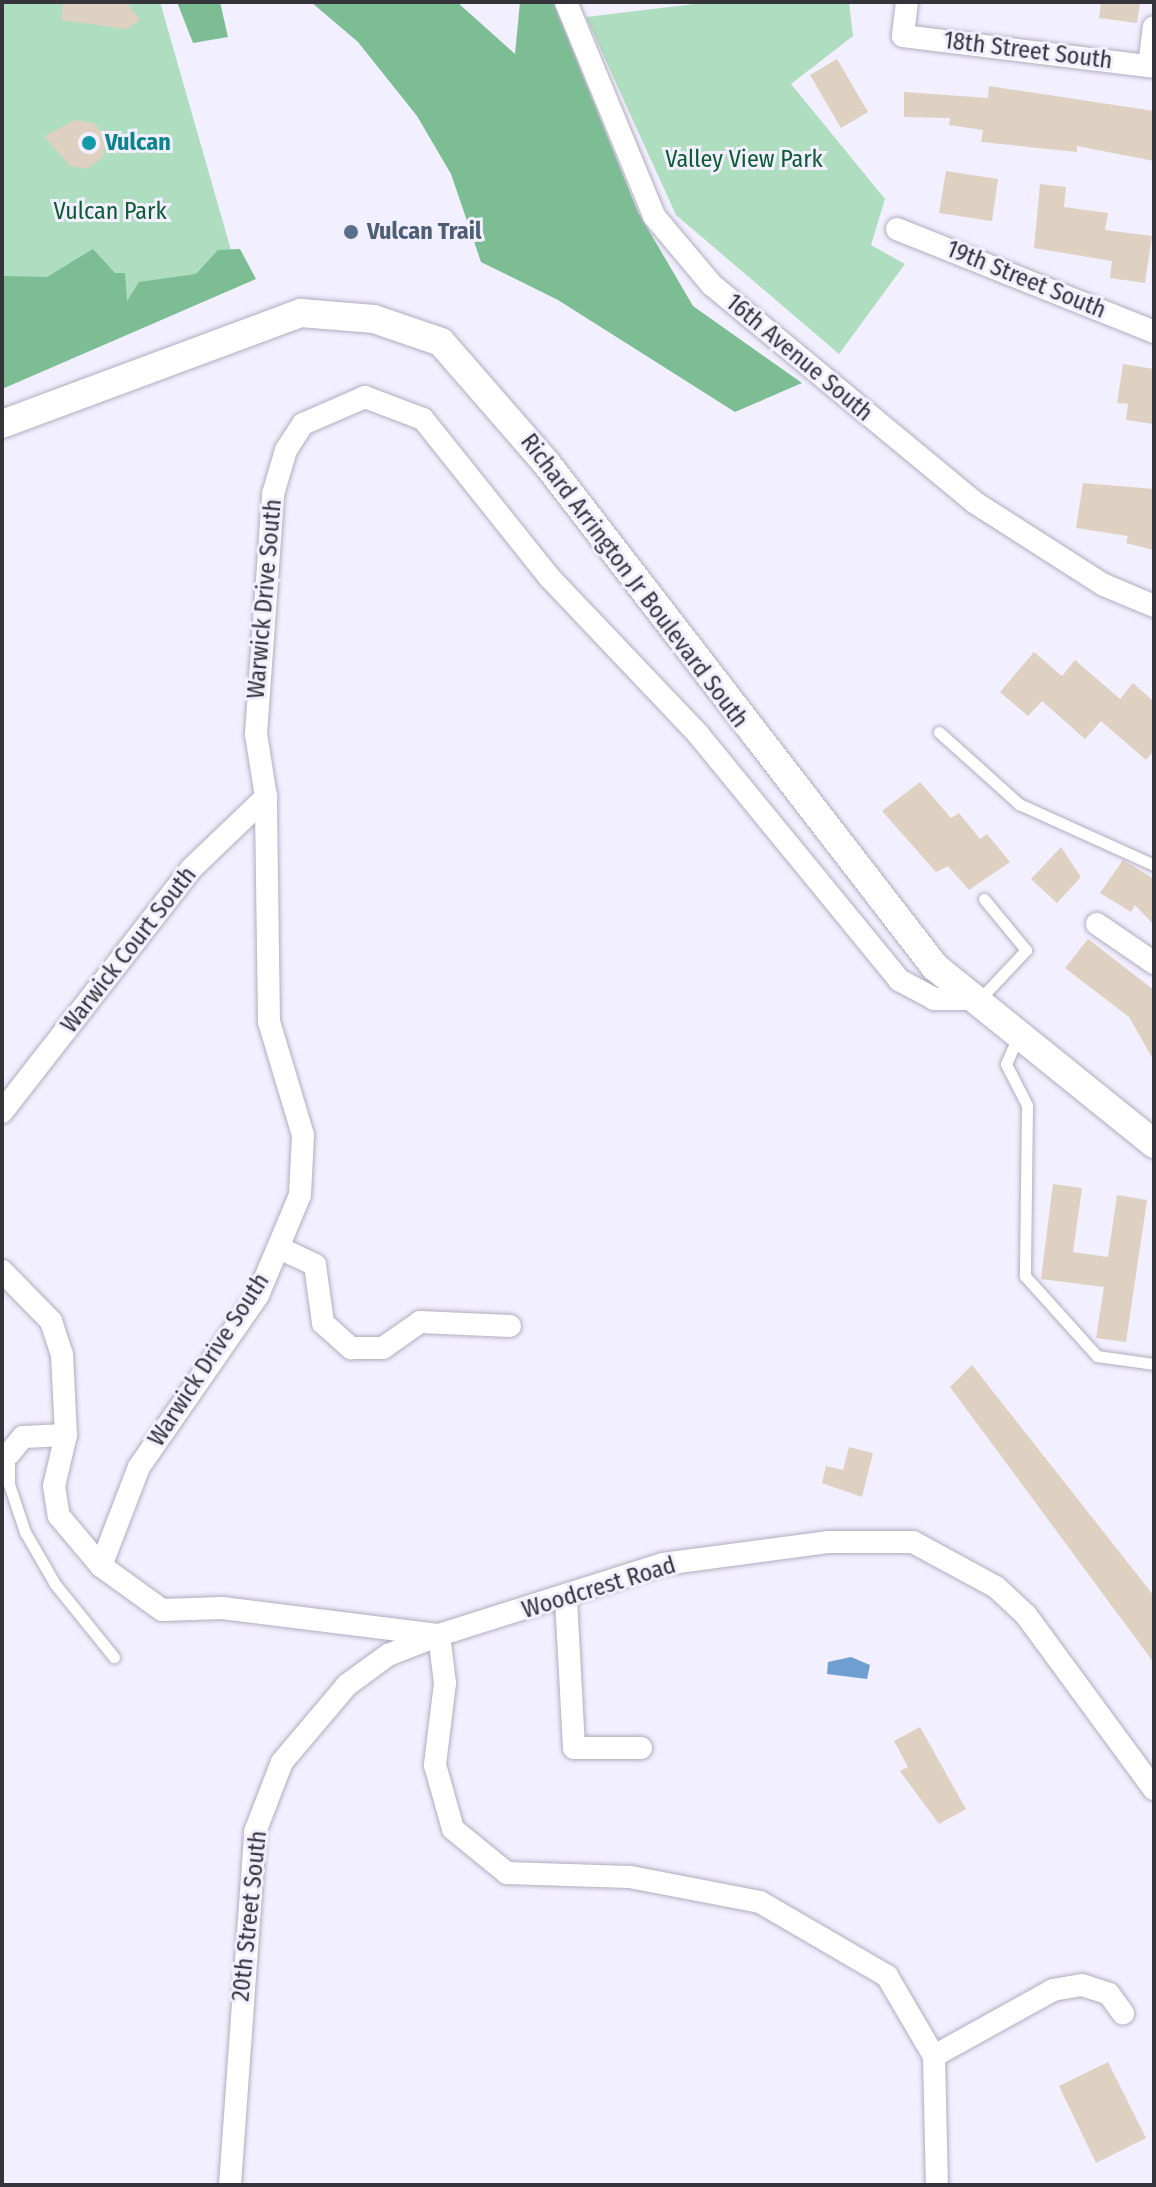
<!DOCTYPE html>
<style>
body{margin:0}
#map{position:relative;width:1156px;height:2187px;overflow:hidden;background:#f2effe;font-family:"Fira Sans Condensed",sans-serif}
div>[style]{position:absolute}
.green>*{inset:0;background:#afddbf}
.forest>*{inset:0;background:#7cbd94}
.water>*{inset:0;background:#6f9fd0}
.building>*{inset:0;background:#ded1c2}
.roads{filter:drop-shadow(0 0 2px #b1adbf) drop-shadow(0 0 2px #b1adbf)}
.service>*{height:11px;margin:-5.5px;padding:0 5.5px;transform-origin:5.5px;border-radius:5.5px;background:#fff}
.minor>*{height:22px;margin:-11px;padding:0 11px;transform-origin:11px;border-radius:11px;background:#fff}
.tertiary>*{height:28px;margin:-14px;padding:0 14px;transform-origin:14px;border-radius:14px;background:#fff}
.dots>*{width:22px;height:22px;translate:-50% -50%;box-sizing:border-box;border:4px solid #f2effe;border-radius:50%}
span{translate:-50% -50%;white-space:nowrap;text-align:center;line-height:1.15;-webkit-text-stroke:6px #f2effe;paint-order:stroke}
.street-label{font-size:24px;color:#36343b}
.culture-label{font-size:24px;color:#0d838f;font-weight:700}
.left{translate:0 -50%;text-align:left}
.park-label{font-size:24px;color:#0e5c36}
.service-label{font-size:24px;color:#4e5e75;font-weight:700}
.frame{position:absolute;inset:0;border:4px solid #36343b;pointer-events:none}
</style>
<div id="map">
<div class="green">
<div style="clip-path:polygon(2px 2px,160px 2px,237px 271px,2px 339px)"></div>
<div style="clip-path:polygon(711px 2px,849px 2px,853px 36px,791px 84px,885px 199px,871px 245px,905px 264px,839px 354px,676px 215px,586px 17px)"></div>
</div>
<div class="forest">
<div style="clip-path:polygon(177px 2px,220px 2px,228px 37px,193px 43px)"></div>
<div style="clip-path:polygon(311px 2px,457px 2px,515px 54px,520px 2px,553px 2px,638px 212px,693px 306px,802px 383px,735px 412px,558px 300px,481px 262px,451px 174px,417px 116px,358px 42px)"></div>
<div style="clip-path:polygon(93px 249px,115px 273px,125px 273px,127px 301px,139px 282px,196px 274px,218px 250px,240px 249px,256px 279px,2px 389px,2px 276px,47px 277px)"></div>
</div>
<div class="water">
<div style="clip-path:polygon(851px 1657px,870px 1665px,867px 1679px,827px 1674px,828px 1662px)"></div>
</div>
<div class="building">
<div style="clip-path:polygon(63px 2px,126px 2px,140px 20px,127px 29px,61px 20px)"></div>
<div style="clip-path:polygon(1101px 2px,1140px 2px,1137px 23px,1099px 18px)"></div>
<div style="clip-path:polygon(837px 59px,868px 112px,841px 128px,810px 75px)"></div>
<div style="clip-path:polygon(989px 86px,1154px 111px,1154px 161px,1077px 146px,1077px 152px,981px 142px,983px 130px,949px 125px,950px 118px,904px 117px,904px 92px,988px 98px)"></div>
<div style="clip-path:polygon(75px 120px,94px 123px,106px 138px,103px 157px,87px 169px,70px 166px,44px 136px)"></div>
<div style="clip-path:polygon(946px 171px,998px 179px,992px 221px,939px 213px)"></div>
<div style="clip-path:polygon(1040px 184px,1066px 187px,1064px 207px,1108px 213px,1105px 230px,1152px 236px,1145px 283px,1110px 278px,1112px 261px,1034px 248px)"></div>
<div style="clip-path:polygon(1123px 364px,1154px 369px,1154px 424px,1126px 420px,1128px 404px,1117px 403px)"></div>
<div style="clip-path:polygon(1083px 483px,1154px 489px,1154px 550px,1126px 543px,1128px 536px,1076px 528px)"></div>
<div style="clip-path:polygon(1034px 652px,1062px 676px,1075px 660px,1120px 699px,1133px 683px,1154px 702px,1154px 751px,1146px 760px,1101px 721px,1085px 739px,1042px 701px,1028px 716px,1000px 692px)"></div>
<div style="clip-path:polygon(920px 782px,951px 818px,959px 813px,980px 839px,987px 834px,1010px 862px,969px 890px,948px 866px,936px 872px,882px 811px)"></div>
<div style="clip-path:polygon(1061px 847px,1081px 877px,1057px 903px,1031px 879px)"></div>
<div style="clip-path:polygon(1123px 860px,1154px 879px,1154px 925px,1135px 905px,1131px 912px,1100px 893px)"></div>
<div style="clip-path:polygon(1088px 939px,1154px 990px,1154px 1061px,1129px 1017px,1065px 968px)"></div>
<div style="clip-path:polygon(1053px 1184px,1082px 1188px,1073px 1252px,1108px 1257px,1117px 1195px,1147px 1200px,1126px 1342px,1096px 1338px,1104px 1287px,1041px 1279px)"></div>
<div style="clip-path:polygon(972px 1365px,1154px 1596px,1154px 1663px,950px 1387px)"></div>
<div style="clip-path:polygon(849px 1447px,873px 1453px,862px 1497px,822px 1483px,826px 1466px,843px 1470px)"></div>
<div style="clip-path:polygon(920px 1727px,966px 1809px,939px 1824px,900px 1771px,908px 1767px,894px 1741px)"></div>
<div style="clip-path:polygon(1108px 2062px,1146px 2138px,1096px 2163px,1059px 2086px)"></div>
</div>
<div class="roads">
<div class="service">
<div style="left:939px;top:732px;width:108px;rotate:42deg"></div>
<div style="left:1019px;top:804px;width:148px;rotate:24.3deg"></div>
<div style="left:978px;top:1001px;width:70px;rotate:-46.7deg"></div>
<div style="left:1026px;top:950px;width:66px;rotate:-129.5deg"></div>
<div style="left:1017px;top:1039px;width:27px;rotate:114deg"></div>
<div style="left:1006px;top:1064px;width:46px;rotate:62.9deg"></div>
<div style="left:1027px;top:1105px;width:171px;rotate:90.7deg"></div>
<div style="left:1025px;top:1276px;width:108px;rotate:48deg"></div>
<div style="left:1097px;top:1356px;width:58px;rotate:8deg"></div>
<div style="left:9px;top:1454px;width:30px;rotate:90deg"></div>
<div style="left:9px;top:1484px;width:51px;rotate:71.6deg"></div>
<div style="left:25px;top:1532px;width:60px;rotate:60deg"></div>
<div style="left:55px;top:1584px;width:94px;rotate:51.1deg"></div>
</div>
<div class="minor">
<div style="left:566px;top:2px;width:231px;rotate:67.6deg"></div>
<div style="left:654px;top:216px;width:90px;rotate:50deg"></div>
<div style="left:712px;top:285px;width:340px;rotate:39.6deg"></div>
<div style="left:974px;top:502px;width:154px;rotate:32.6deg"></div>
<div style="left:1104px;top:585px;width:54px;rotate:22.8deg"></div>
<div style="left:907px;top:2px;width:34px;rotate:97deg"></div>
<div style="left:903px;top:36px;width:253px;rotate:7deg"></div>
<div style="left:1149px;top:66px;width:39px;rotate:-83deg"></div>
<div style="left:897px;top:229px;width:277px;rotate:21.8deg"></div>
<div style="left:1097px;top:924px;width:69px;rotate:34.4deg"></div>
<div style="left:2px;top:1112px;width:309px;rotate:-52.1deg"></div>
<div style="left:192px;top:868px;width:103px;rotate:-43.8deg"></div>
<div style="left:279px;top:1248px;width:40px;rotate:25deg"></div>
<div style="left:315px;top:1265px;width:59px;rotate:82.1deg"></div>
<div style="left:323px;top:1323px;width:38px;rotate:42deg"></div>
<div style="left:351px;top:1348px;width:32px"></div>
<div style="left:383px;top:1348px;width:45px;rotate:-35.1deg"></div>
<div style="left:420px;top:1322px;width:90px;rotate:2.5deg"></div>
<div style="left:2px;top:1271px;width:70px;rotate:45.6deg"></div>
<div style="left:51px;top:1321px;width:35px;rotate:72deg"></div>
<div style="left:62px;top:1354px;width:81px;rotate:87.2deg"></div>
<div style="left:66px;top:1435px;width:52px;rotate:103.2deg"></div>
<div style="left:54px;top:1486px;width:30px;rotate:81deg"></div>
<div style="left:59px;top:1516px;width:65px;rotate:50deg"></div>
<div style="left:101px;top:1566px;width:75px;rotate:35.8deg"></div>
<div style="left:162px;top:1610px;width:60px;rotate:-1.9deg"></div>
<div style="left:222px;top:1608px;width:219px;rotate:7.1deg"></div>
<div style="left:439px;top:1635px;width:235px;rotate:-17.6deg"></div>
<div style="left:663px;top:1564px;width:166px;rotate:-7.6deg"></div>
<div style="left:828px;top:1542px;width:85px"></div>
<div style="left:913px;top:1542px;width:94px;rotate:28.5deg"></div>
<div style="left:996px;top:1587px;width:41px;rotate:43deg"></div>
<div style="left:1026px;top:1615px;width:216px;rotate:53.7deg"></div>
<div style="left:9px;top:1454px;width:22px;rotate:-51deg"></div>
<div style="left:23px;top:1437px;width:43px;rotate:-2.7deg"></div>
<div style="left:101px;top:1566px;width:106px;rotate:-69deg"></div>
<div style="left:139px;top:1467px;width:209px;rotate:-55.3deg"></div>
<div style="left:258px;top:1295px;width:108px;rotate:-67.2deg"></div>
<div style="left:300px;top:1195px;width:60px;rotate:-87.1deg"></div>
<div style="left:303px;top:1135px;width:118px;rotate:-106.7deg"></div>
<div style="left:269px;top:1022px;width:225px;rotate:-90.8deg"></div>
<div style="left:266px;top:797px;width:64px;rotate:-99deg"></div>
<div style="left:256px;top:734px;width:241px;rotate:-85.9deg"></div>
<div style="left:273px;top:494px;width:46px;rotate:-73.5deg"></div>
<div style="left:286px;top:450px;width:31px;rotate:-57deg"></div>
<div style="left:303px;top:424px;width:68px;rotate:-23.5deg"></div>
<div style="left:365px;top:397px;width:62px;rotate:20.8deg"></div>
<div style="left:423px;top:419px;width:203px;rotate:51.4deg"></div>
<div style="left:550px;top:578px;width:215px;rotate:46.5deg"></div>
<div style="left:698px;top:734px;width:318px;rotate:50.7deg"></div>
<div style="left:899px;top:980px;width:40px;rotate:28deg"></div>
<div style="left:934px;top:999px;width:33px"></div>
<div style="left:566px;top:1599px;width:149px;rotate:86.9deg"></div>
<div style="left:574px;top:1748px;width:67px"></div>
<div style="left:934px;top:2056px;width:136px;rotate:-29deg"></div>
<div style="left:1053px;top:1990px;width:29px;rotate:-10deg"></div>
<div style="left:1082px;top:1985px;width:28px;rotate:18deg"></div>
<div style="left:1109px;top:1994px;width:24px;rotate:54deg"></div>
<div style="left:230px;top:2185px;width:354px;rotate:-85.9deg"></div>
<div style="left:255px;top:1832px;width:75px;rotate:-68.9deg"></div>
<div style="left:282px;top:1762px;width:101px;rotate:-49.8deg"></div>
<div style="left:347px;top:1685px;width:51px;rotate:-36.2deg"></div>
<div style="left:388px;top:1655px;width:55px;rotate:-21.4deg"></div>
<div style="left:439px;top:1635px;width:48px;rotate:82.9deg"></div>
<div style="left:445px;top:1683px;width:83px;rotate:97deg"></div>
<div style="left:435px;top:1765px;width:66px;rotate:74.3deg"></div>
<div style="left:453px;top:1829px;width:70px;rotate:39.2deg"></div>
<div style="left:507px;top:1873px;width:123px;rotate:1.9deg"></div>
<div style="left:630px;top:1877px;width:132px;rotate:10.9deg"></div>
<div style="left:760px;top:1902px;width:147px;rotate:30.2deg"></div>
<div style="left:887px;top:1976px;width:93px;rotate:59.6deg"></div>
<div style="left:934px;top:2056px;width:129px;rotate:88.7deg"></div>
</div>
<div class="tertiary">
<div style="left:2px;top:424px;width:319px;rotate:-20.4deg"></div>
<div style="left:301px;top:313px;width:73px;rotate:4.7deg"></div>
<div style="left:374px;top:319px;width:71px;rotate:18.9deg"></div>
<div style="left:441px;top:342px;width:162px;rotate:49deg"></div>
<div style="left:547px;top:464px;width:635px;rotate:52.35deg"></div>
<div style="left:935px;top:967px;width:282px;rotate:38.9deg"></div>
</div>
</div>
<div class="dots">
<div style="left:89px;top:143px;background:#0f9aa8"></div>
<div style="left:351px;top:232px;background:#5c6f8a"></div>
</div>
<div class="street-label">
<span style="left:1028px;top:51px;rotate:7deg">18th Street South</span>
<span style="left:1026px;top:280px;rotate:22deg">19th Street South</span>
<span style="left:799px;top:358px;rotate:40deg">16th Avenue South</span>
<span style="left:634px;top:581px;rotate:53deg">Richard Arrington Jr Boulevard South</span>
<span style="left:265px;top:599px;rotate:-85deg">Warwick Drive South</span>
<span style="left:129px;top:950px;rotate:-52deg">Warwick Court South</span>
<span style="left:209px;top:1360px;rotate:-57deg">Warwick Drive South</span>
<span style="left:599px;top:1588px;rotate:-17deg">Woodcrest Road</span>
<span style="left:250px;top:1916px;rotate:-84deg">20th Street South</span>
</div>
<div class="culture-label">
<span class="left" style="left:105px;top:143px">Vulcan</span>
</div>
<div class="park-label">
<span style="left:744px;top:160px">Valley View Park</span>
<span style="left:110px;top:212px">Vulcan Park</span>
</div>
<div class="service-label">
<span class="left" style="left:367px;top:232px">Vulcan Trail</span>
</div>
<div class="frame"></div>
</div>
